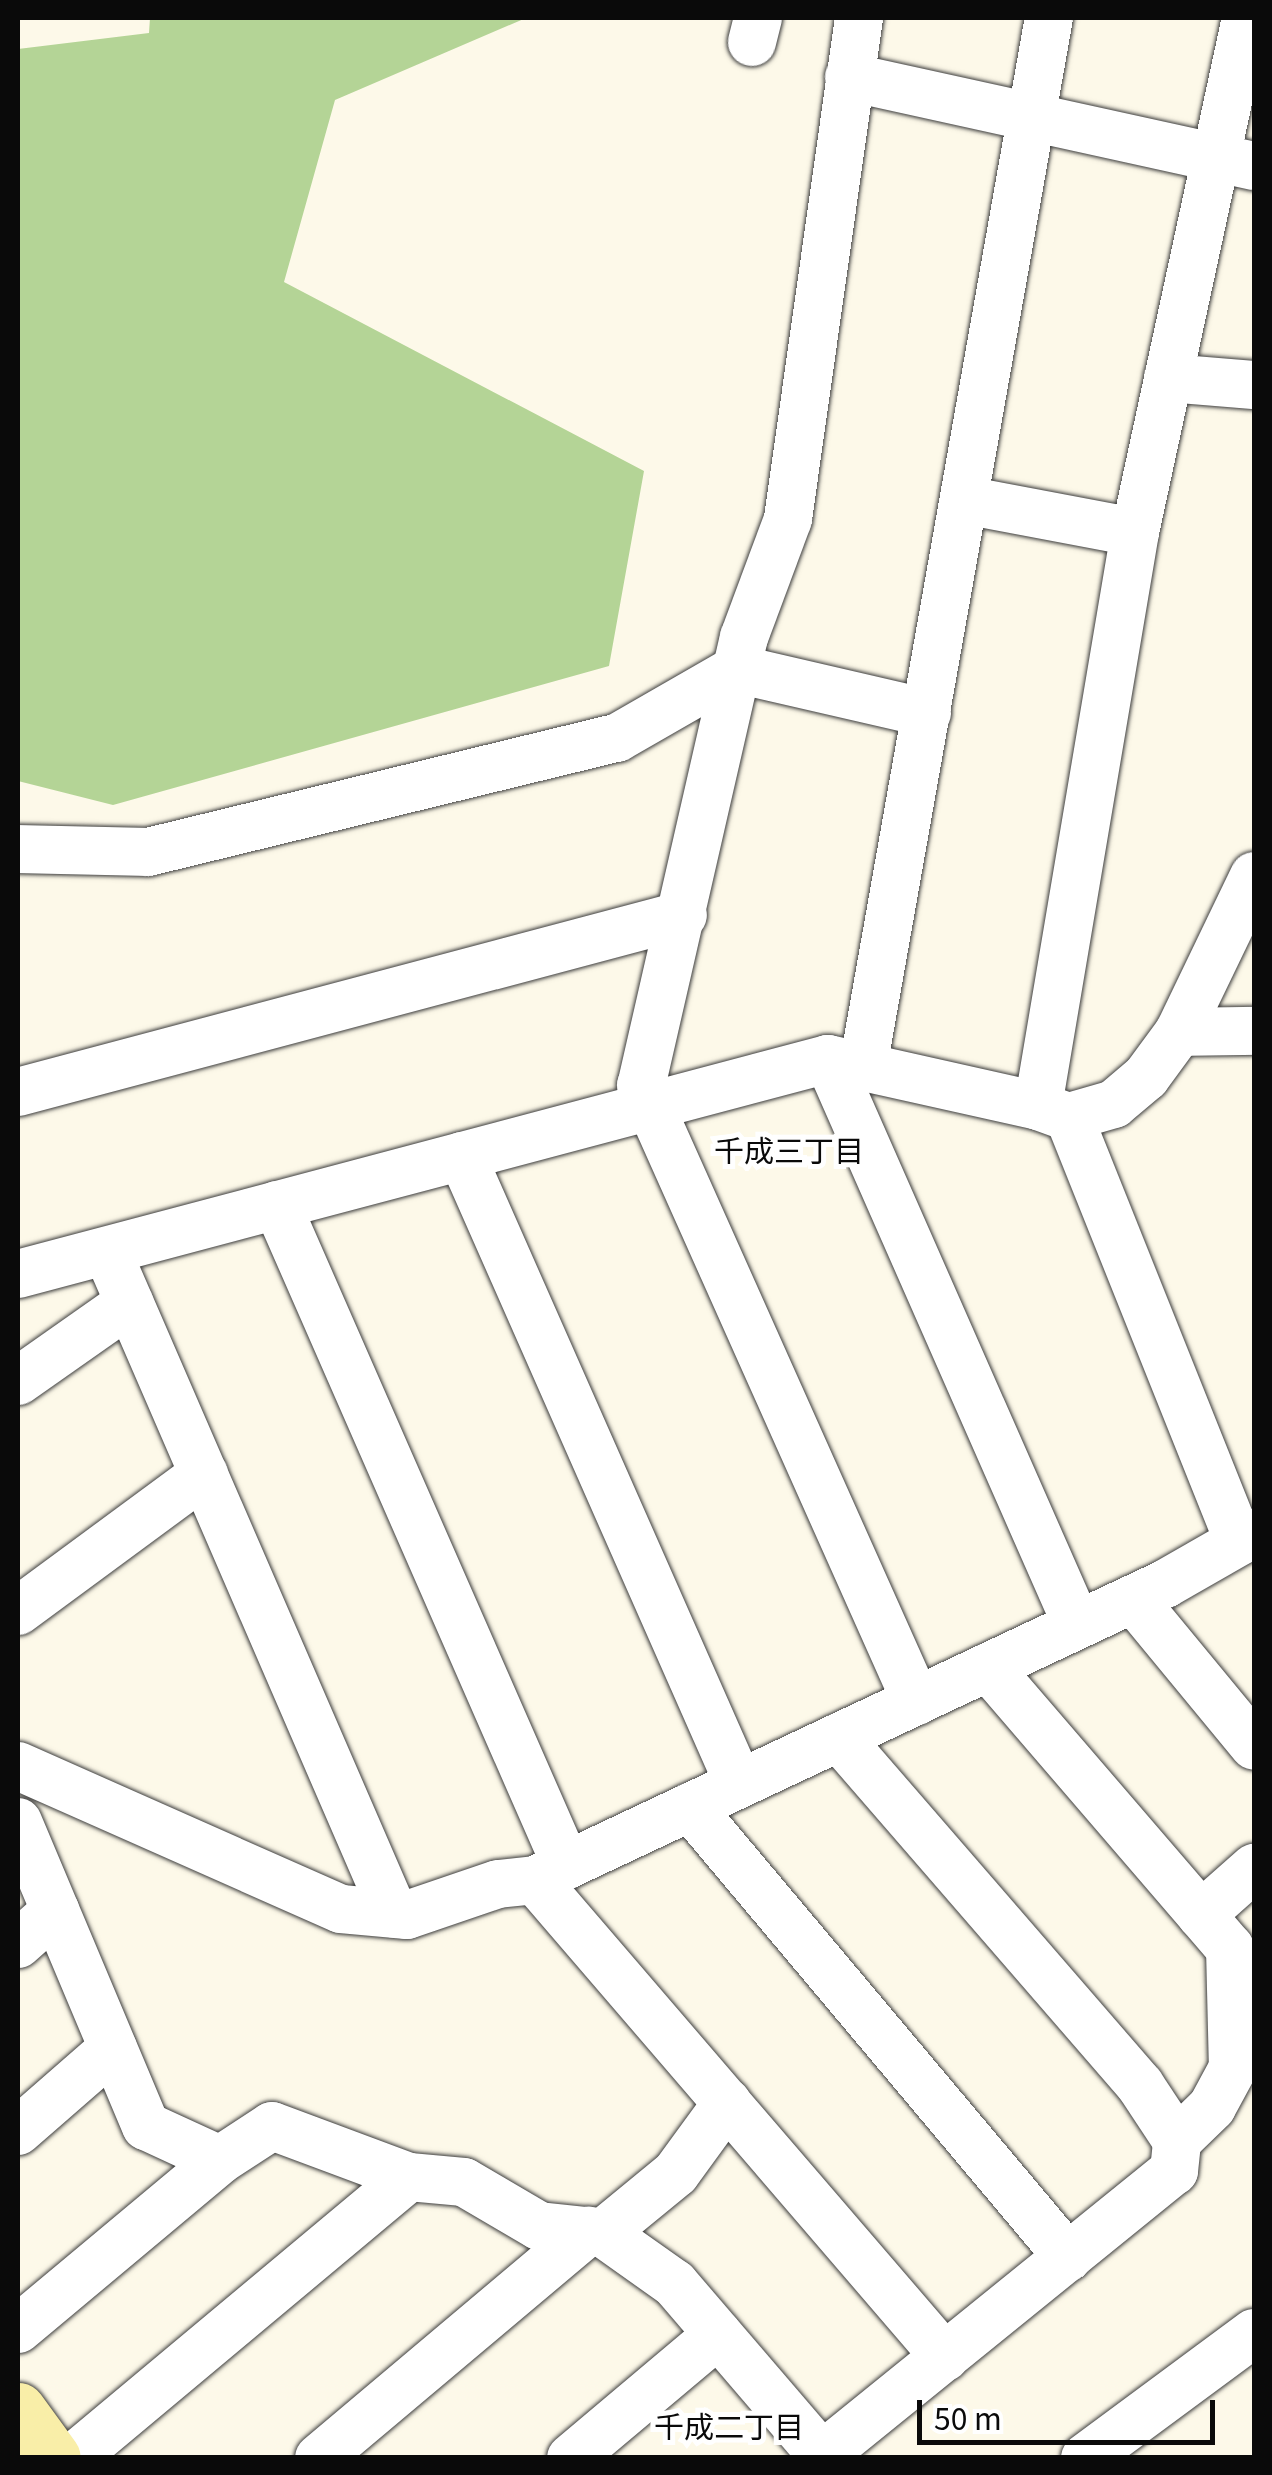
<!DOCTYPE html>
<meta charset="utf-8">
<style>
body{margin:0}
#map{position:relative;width:1272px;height:2475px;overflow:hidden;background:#fdf9e9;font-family:Georgia,"Noto Sans JP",serif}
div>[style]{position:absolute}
.forest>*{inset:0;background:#b4d496}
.roads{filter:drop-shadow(0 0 2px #3d3d3d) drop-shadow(0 0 2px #3d3d3d)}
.street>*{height:48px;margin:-24px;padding:0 24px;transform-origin:24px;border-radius:24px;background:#fff}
.secondary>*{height:55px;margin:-27.5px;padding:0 27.5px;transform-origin:27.5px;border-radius:27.5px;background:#f9eea8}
span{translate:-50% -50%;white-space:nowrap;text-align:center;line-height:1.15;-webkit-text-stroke:10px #fff;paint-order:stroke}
.neighbourhood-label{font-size:30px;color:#0a0a0a}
.frame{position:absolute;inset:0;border:20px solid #0a0a0a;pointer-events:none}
.scale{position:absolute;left:917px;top:2400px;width:298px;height:45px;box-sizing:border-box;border:5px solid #0a0a0a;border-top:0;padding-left:12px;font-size:30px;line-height:35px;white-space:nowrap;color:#0a0a0a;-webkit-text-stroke:8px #fff;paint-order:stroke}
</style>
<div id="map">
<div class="forest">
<div style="clip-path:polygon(150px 18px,526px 18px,335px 100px,284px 282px,644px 471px,609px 666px,113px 805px,18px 781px,18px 49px,149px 33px)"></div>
</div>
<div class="roads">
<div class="street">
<div style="left:859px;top:18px;width:506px;rotate:98.07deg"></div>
<div style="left:788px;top:519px;width:126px;rotate:110.4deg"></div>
<div style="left:744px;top:637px;width:460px;rotate:102.9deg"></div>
<div style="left:641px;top:1085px;width:675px;rotate:65.94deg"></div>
<div style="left:752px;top:42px;width:25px;rotate:-76deg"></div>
<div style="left:849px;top:77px;width:415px;rotate:12.4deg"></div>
<div style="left:1168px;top:378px;width:86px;rotate:4.7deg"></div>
<div style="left:965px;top:500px;width:173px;rotate:10.7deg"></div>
<div style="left:18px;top:849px;width:130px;rotate:1.3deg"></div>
<div style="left:148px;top:852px;width:483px;rotate:-13.7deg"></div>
<div style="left:617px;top:738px;width:138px;rotate:-29.9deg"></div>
<div style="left:737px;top:669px;width:195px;rotate:13deg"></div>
<div style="left:1179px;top:1032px;width:75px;rotate:-0.8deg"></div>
<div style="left:828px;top:1059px;width:618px;rotate:66.25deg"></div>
<div style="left:863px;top:1067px;width:1065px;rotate:-79.95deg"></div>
<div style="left:18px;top:1092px;width:688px;rotate:-14.9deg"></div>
<div style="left:1038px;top:1106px;width:582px;rotate:-80.41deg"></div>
<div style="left:1135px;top:532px;width:526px;rotate:-77.81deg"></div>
<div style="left:1069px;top:1117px;width:47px;rotate:-16.1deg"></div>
<div style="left:1114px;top:1104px;width:42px;rotate:-40.2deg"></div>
<div style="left:1146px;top:1077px;width:56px;rotate:-53.7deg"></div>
<div style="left:1179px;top:1032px;width:173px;rotate:-64.3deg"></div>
<div style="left:462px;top:1156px;width:686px;rotate:66.2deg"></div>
<div style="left:277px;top:1205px;width:721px;rotate:66.35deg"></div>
<div style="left:107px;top:1251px;width:722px;rotate:66.59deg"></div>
<div style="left:18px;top:1274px;width:838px;rotate:-14.87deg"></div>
<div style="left:828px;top:1059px;width:215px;rotate:12.6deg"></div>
<div style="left:1038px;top:1106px;width:33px;rotate:20deg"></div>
<div style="left:1069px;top:1117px;width:457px;rotate:68.2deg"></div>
<div style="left:18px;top:1381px;width:136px;rotate:-35.1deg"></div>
<div style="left:1133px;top:1599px;width:190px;rotate:50.5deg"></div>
<div style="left:18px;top:1611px;width:231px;rotate:-36.4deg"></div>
<div style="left:988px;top:1667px;width:371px;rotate:49.3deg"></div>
<div style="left:1230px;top:1948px;width:120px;rotate:88.6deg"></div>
<div style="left:1233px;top:2068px;width:44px;rotate:118.3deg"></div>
<div style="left:1212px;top:2107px;width:49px;rotate:135.8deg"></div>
<div style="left:18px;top:1766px;width:353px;rotate:23.9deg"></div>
<div style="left:341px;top:1909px;width:66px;rotate:5.2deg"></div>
<div style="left:407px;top:1915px;width:96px;rotate:-18.8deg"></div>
<div style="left:498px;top:1884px;width:37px;rotate:-6deg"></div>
<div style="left:690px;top:1807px;width:588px;rotate:49.97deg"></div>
<div style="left:18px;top:1822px;width:330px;rotate:67.2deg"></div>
<div style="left:146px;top:2126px;width:81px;rotate:24.7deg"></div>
<div style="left:220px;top:2160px;width:62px;rotate:-33.2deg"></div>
<div style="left:272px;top:2126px;width:146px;rotate:20.4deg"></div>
<div style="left:409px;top:2177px;width:55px;rotate:5.2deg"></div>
<div style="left:464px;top:2182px;width:87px;rotate:30.4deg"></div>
<div style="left:539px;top:2226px;width:64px;rotate:6.2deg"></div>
<div style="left:603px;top:2233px;width:88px;rotate:35.3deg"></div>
<div style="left:675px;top:2284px;width:229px;rotate:49.4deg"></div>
<div style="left:1201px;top:1915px;width:71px;rotate:-41.6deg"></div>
<div style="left:18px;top:1944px;width:50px;rotate:-41.7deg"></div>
<div style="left:18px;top:2131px;width:126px;rotate:-41.1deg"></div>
<div style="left:603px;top:2233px;width:94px;rotate:-39.4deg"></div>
<div style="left:676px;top:2173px;width:87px;rotate:-53.9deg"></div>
<div style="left:18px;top:2329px;width:263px;rotate:-39.9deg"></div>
<div style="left:945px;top:2357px;width:629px;rotate:-130.68deg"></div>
<div style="left:535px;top:1880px;width:696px;rotate:-25.17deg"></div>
<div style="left:1165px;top:1584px;width:103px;rotate:-29.8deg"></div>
<div style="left:73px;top:2458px;width:438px;rotate:-39.9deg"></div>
<div style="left:319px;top:2458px;width:353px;rotate:-40.1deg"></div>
<div style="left:571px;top:2458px;width:192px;rotate:-40.1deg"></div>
<div style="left:819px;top:2458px;width:457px;rotate:-39deg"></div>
<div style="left:1174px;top:2171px;width:30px;rotate:-84deg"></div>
<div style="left:1177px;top:2141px;width:67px;rotate:-123.5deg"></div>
<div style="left:1140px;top:2085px;width:460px;rotate:-130.9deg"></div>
<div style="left:1085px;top:2458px;width:210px;rotate:-36.5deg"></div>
</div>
<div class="secondary">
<div style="left:18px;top:2410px;width:59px;rotate:53.9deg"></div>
</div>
</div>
<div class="neighbourhood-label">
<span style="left:789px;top:1149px">千成三丁目</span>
<span style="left:729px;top:2425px">千成二丁目</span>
</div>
<div class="frame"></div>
<div class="scale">50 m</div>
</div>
